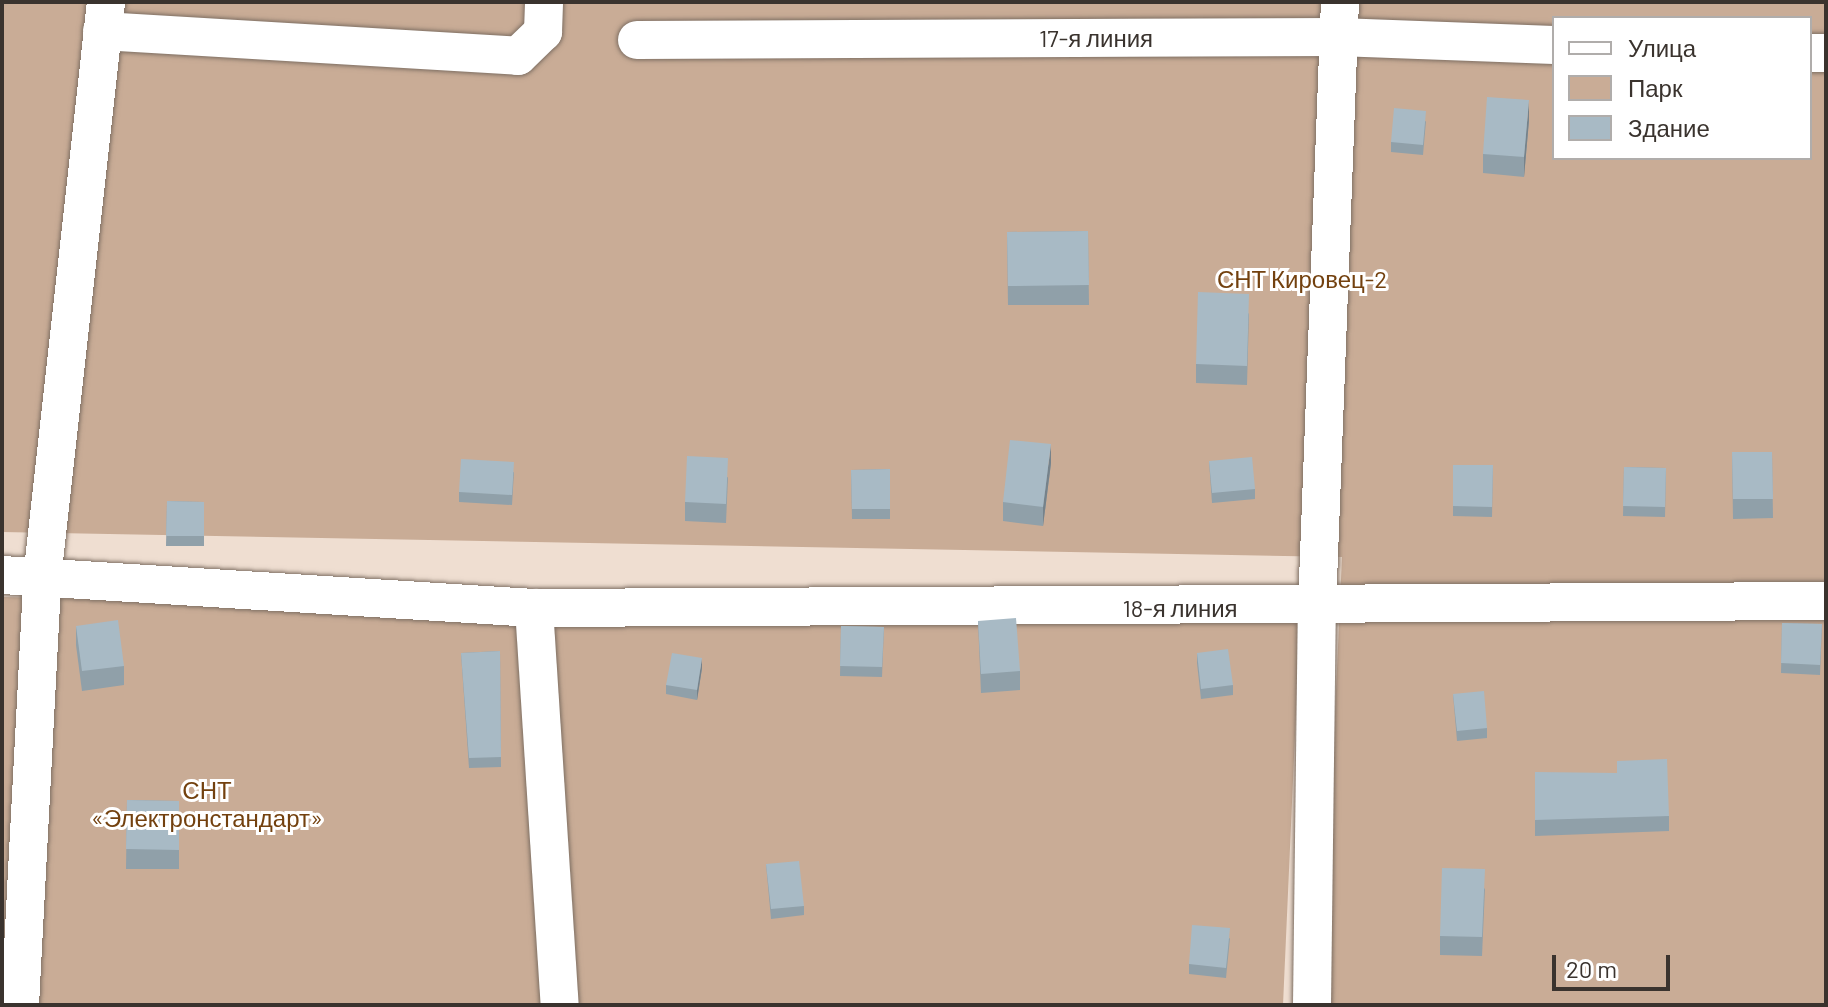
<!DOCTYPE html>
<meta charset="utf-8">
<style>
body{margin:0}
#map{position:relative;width:1828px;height:1007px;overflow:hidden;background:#efded1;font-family:Barlow,sans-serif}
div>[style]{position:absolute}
.green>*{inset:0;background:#c9ac96}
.roads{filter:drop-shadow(0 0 2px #7e6f63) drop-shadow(0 0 2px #7e6f63)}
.minor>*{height:38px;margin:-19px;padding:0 19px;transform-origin:19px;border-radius:19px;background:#fff}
.wall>*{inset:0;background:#90a0a9}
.shaded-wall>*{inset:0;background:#76828a}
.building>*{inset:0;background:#a8bac5}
span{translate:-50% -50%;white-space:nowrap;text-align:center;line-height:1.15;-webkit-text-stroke:6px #fff;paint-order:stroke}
.street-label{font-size:24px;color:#3a332e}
.park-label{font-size:24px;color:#73410f}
.frame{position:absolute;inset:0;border:4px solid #3a332e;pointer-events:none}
.legend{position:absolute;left:1552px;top:16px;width:260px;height:144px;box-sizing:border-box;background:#fff;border:2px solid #b0adab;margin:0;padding:10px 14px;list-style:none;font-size:24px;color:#3a332e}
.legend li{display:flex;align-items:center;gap:16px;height:40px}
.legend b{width:40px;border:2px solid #b0adab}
.scale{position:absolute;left:1552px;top:955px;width:118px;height:36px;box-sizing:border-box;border:4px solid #3a332e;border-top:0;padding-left:10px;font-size:24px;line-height:28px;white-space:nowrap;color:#3a332e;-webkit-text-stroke:6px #fff;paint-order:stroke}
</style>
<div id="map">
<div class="green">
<div style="clip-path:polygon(evenodd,2px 2px,1826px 2px,1826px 1005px,1322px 1005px,1342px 557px,2px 532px,2px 2px,1554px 18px,1810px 18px,1810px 158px,1554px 158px,1554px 18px)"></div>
<div style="clip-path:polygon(2px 597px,502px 608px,1301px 600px,1283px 1005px,2px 1005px)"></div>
</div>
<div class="roads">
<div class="minor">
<div style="left:102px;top:31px;width:417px;rotate:3.4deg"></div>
<div style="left:518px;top:56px;width:35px;rotate:-44deg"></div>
<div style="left:543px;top:32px;width:30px;rotate:-88deg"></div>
<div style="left:637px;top:40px;width:701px;rotate:-0.25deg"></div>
<div style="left:1338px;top:37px;width:216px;rotate:2.1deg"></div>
<div style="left:1810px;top:53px;width:16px"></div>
<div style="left:2px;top:575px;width:533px;rotate:3.55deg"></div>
<div style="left:534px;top:608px;width:1292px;rotate:-0.31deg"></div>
<div style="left:534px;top:608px;width:398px;rotate:86.3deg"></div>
<div style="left:20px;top:1005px;width:427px;rotate:-87deg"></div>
<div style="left:42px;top:579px;width:581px;rotate:-83.67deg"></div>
<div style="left:1312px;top:1005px;width:397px;rotate:-89.3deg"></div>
<div style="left:1317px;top:608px;width:606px;rotate:-87.83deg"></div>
</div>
</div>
<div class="wall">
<div style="clip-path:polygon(1529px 120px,1524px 177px,1483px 173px,1483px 154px)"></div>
<div style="clip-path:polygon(1426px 121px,1423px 155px,1391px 152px,1391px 142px)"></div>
<div style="clip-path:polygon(1088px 231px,1089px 305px,1008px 305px,1007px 232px)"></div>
<div style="clip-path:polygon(1249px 313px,1247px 385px,1196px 383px,1196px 364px)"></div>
<div style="clip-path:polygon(1732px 452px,1772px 452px,1773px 518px,1733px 519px)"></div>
<div style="clip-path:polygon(1209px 461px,1255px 489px,1255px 499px,1212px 503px)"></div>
<div style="clip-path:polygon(1051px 463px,1043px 526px,1003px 521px,1003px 502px)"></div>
<div style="clip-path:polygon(1453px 465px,1493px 465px,1492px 517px,1453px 516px)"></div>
<div style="clip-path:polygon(1624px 467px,1666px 468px,1665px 517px,1623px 516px)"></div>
<div style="clip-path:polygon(890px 469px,890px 519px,852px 519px,851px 470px)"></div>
<div style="clip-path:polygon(514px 472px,512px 505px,459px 502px,459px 492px)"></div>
<div style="clip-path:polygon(728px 477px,726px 523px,685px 521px,685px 502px)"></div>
<div style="clip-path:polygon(167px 501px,204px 502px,204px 546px,166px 546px)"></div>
<div style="clip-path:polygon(978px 621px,1020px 671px,1020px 690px,981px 693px)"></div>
<div style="clip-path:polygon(1782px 623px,1822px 624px,1820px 675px,1781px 673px)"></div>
<div style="clip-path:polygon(76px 626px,124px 666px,124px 685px,82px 691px,76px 645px)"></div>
<div style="clip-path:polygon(841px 626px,884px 627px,882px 677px,840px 676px)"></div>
<div style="clip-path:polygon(500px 651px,501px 767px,469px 768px,461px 653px)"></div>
<div style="clip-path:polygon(1197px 653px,1233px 685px,1233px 695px,1201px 699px,1197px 663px)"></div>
<div style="clip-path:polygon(702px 668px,697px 700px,666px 694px,666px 685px)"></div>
<div style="clip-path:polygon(1453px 694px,1487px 728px,1487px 738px,1457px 741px)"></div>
<div style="clip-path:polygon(1535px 772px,1669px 816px,1669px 831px,1535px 836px)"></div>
<div style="clip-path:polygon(127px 800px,179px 801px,179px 869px,126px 869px)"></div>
<div style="clip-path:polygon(766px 864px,804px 906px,804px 915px,771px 919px)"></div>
<div style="clip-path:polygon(1485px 888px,1482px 956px,1440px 955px,1440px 936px)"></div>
<div style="clip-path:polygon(1230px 938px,1226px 978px,1189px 974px,1189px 964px)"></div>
</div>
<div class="shaded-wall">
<div style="clip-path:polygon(1529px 100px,1529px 120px,1524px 177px,1524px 157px)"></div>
<div style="clip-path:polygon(1051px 444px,1051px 463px,1043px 526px,1043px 507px)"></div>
<div style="clip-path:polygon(702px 658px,702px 668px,697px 700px,697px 690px)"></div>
</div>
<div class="building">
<div style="clip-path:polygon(1487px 97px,1529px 100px,1524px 157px,1483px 154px)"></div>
<div style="clip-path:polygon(1394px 108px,1426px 111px,1423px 145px,1391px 142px)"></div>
<div style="clip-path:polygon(1088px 231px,1089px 285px,1008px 286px,1007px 232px)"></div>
<div style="clip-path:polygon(1198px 292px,1249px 294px,1247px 366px,1196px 364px)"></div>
<div style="clip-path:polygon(1010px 440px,1051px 444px,1043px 507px,1003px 502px)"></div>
<div style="clip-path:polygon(1732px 452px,1772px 452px,1773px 499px,1733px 499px)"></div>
<div style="clip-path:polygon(687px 456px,728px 458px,726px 504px,685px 502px)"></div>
<div style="clip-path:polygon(1252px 457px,1255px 489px,1212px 493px,1209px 461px)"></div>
<div style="clip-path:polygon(461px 459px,514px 462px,512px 495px,459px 492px)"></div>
<div style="clip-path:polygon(1453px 465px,1493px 465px,1492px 507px,1453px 506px)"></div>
<div style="clip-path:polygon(1624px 467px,1666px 468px,1665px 507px,1623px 506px)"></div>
<div style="clip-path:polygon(890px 469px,890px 509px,852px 509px,851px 470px)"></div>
<div style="clip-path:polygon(167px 501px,204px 502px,204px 536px,166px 536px)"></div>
<div style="clip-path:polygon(1016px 618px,1020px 671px,981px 674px,978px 621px)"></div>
<div style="clip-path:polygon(118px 620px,124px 666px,82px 671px,76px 626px)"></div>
<div style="clip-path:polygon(1782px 623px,1822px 624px,1820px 665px,1781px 663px)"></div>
<div style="clip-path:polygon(841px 626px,884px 627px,882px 667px,840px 666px)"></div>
<div style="clip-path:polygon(1228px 649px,1233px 685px,1201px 689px,1197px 653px)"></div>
<div style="clip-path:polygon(500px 651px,501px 757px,469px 758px,461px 653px)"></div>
<div style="clip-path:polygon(672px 653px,702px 658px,697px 690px,666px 685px)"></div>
<div style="clip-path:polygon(1484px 691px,1487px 728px,1457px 731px,1453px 694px)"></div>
<div style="clip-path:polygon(1667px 759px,1669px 816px,1535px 820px,1535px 772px,1617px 773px,1617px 761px)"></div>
<div style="clip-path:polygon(127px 800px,179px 801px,179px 850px,126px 849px)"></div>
<div style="clip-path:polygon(799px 861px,804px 906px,771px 909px,766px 864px)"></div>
<div style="clip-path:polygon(1442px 868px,1485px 869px,1482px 937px,1440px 936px)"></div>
<div style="clip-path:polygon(1192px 925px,1230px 928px,1226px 968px,1189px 964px)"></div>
</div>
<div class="street-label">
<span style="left:1096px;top:38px">17-я линия</span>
<span style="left:1180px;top:608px">18-я линия</span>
</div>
<div class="park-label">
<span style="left:1302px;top:279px">СНТ Кировец-2</span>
<span style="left:207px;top:804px">СНТ<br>«Электронстандарт»</span>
</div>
<div class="frame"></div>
<ul class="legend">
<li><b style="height:10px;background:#fff"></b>Улица</li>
<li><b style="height:22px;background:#c9ac96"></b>Парк</li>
<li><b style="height:22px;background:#a8bac5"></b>Здание</li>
</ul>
<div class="scale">20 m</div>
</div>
